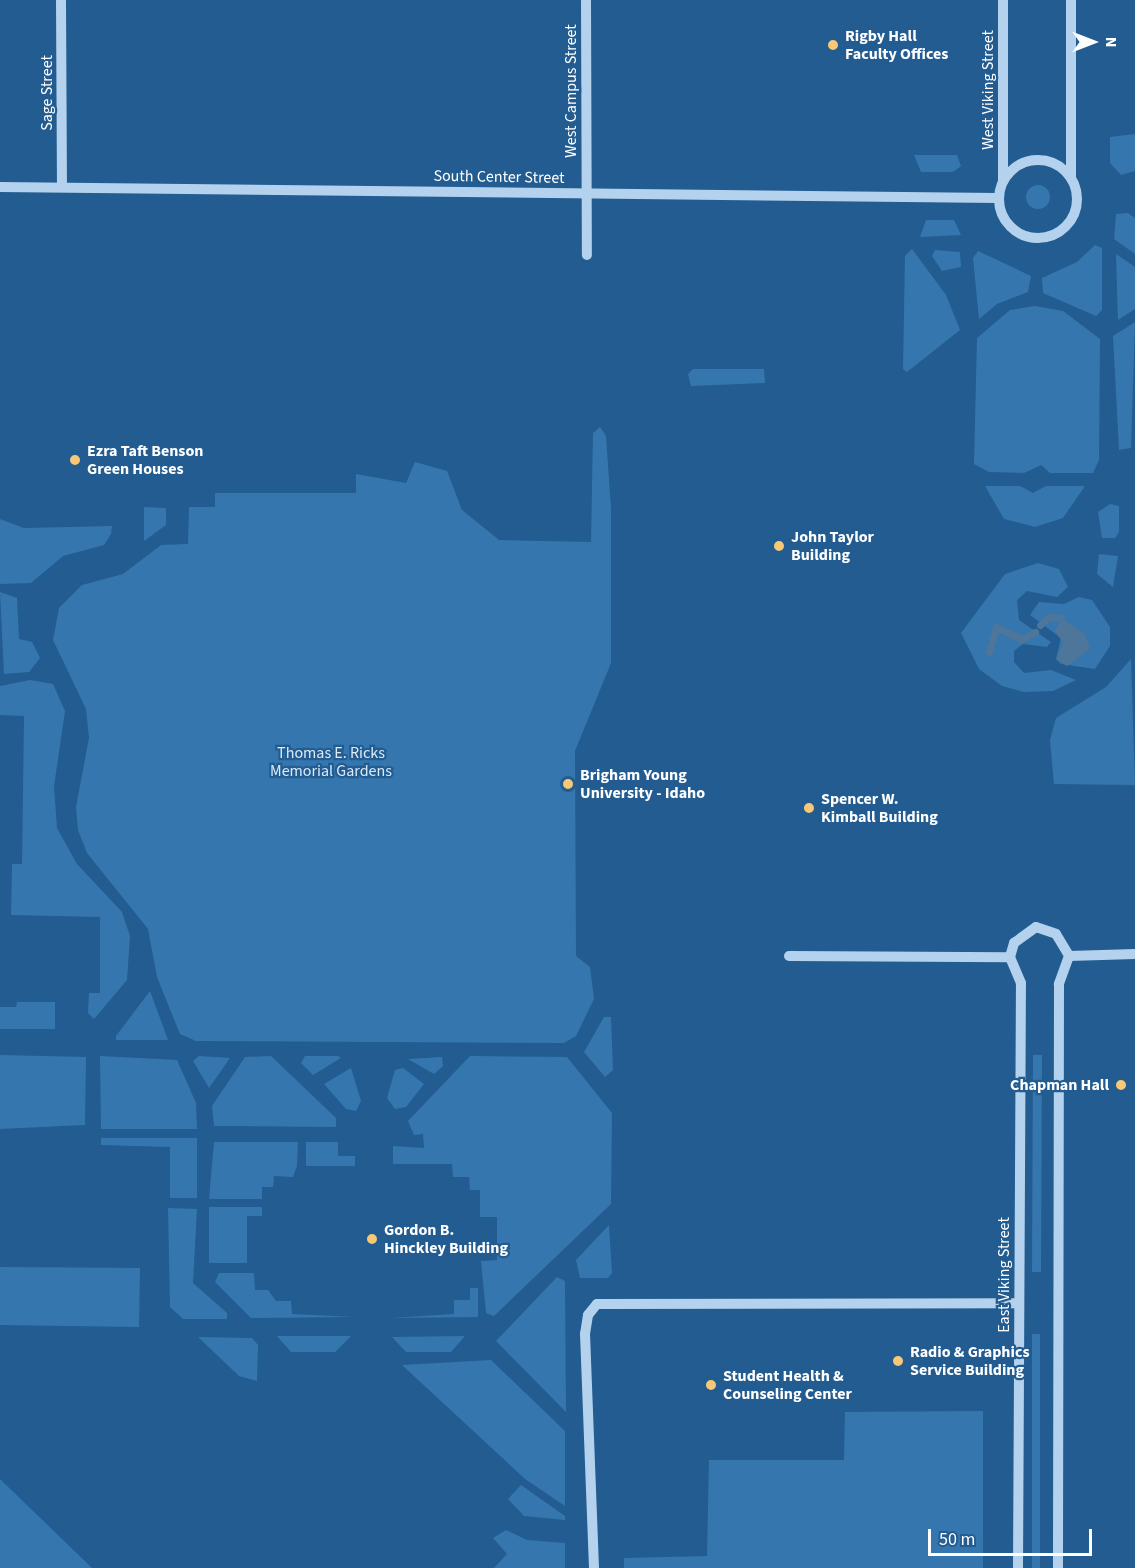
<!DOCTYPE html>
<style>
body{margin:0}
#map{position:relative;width:1135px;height:1568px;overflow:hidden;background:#225c91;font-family:"Source Sans 3",sans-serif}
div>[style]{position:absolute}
.green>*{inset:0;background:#3676ae}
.round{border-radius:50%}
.water>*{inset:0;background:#4e759a}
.stream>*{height:7px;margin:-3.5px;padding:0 3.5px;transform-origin:3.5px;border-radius:3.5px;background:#4e759a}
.minor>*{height:10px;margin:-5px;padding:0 5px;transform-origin:5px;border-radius:5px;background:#b4d2ed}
.minor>.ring{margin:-5px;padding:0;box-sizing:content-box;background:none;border:10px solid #b4d2ed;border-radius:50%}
.dots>*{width:16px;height:16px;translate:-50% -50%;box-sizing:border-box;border:3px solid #225c91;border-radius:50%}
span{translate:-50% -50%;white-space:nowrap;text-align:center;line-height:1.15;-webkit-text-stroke:4.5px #225c91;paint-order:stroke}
.poi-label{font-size:16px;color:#fff;font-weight:700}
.left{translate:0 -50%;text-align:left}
.right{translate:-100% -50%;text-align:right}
.street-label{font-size:16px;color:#fff}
.park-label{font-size:16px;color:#d9eaf9}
.north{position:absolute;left:1063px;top:12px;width:60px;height:60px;-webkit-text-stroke:4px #225c91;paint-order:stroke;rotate:90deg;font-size:16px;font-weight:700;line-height:24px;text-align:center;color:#fff}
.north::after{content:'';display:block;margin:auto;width:21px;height:27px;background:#fff;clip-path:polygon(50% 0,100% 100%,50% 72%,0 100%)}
.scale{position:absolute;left:928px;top:1529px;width:164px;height:27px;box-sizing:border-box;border:3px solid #fff;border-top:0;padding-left:8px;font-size:18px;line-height:21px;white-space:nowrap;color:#fff;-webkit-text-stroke:4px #225c91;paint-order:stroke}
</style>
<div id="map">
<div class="green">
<div style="clip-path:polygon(1135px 134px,1135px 171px,1121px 175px,1110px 163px,1110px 137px)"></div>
<div style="clip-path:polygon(914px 155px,957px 155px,961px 166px,953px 172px,921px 172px)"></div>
<div class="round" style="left:1026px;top:185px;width:24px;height:24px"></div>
<div style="clip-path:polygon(1128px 213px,1135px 218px,1135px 254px,1114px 239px,1116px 214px)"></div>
<div style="clip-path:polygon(926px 220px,954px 220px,961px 235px,920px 237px)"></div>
<div style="clip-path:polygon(1095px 245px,1102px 248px,1102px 310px,1096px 316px,1043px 293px,1042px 278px,1077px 262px)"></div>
<div style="clip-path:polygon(912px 249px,946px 295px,960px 330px,907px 372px,903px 369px,905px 256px)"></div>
<div style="clip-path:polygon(935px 250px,960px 252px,961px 267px,942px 271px,932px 256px)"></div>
<div style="clip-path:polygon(978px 251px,1031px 276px,1028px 292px,997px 304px,979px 319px,973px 258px)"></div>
<div style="clip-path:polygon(1116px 254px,1135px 267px,1135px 309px,1118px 320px)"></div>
<div style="clip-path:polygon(1035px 306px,1063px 311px,1100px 339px,1099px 460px,1093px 473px,1050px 473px,1041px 465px,1024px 473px,989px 472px,974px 464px,977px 338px,1010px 310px)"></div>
<div style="clip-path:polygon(1135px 322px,1131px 448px,1119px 450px,1113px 336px)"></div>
<div style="clip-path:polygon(693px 369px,764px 369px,765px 383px,691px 386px,688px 374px)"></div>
<div style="clip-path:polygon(600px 427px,606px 436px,611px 509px,611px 663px,575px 751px,576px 956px,590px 967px,594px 999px,576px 1036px,564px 1043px,196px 1041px,180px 1034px,157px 977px,148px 929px,87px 853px,78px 830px,76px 807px,89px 738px,86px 709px,53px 640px,59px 608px,82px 585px,123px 574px,161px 545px,188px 544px,189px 507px,215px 507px,215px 493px,356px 493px,356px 474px,406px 483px,415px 462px,447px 471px,462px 510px,499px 540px,591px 542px,593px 433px)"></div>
<div style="clip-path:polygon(985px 486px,1020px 486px,1033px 493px,1046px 486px,1085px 486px,1063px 518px,1035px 527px,1004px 519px)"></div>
<div style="clip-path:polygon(1110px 504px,1119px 506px,1119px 532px,1115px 538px,1102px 538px,1098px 512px)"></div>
<div style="clip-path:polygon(144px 507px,166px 508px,166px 525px,144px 541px)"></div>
<div style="clip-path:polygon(0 519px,24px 528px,112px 526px,111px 534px,104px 545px,63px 556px,31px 583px,0 584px)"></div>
<div style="clip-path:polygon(1099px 554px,1118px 556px,1113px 587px,1097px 574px)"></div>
<div style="clip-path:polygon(1038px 563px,1059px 569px,1068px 587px,1057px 597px,1027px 591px,1017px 600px,1019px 620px,1051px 642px,1047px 647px,1023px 644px,1014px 651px,1014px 662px,1024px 673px,1051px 670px,1076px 680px,1053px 691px,1024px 692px,1002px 686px,979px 669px,961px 633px,1005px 574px)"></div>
<div style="clip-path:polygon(0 592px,17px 598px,19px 639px,32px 642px,40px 658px,29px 672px,4px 674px)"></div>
<div style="clip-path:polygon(1079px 597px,1092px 600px,1110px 627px,1110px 646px,1095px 669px,1061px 664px,1056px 659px,1061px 638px,1030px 615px,1039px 602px,1064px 604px)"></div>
<div style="clip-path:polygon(1131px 659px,1135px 785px,1054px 784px,1050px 740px,1056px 718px,1106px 687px)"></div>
<div style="clip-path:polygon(30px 680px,53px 684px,65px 711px,54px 786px,57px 828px,77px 864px,122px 912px,130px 936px,127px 980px,94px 1019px,88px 1013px,89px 993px,100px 993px,100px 917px,11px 915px,12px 864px,22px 864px,24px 716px,0 715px,0 686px)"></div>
<div style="clip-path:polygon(150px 991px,168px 1040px,116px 1040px,116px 1036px)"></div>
<div style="clip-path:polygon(17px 1002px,55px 1002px,55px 1029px,0 1029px,0 1007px,16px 1007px)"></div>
<div style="clip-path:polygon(604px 1017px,611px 1017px,613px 1070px,605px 1077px,584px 1052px)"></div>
<div style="clip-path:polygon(0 1055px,86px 1057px,85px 1125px,0 1129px)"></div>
<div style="clip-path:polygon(1033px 1055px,1042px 1055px,1041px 1272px,1032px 1272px)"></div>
<div style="clip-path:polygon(100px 1056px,177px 1060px,196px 1103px,197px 1129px,101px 1129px)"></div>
<div style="clip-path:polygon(199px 1056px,230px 1058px,209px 1088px,193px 1061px)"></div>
<div style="clip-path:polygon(271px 1056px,336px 1118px,336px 1127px,214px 1126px,212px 1106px,245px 1057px)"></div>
<div style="clip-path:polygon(305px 1056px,338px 1056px,341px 1058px,313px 1075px,301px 1063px)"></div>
<div style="clip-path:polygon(470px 1056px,567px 1057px,612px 1113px,611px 1204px,494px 1316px,486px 1313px,481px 1261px,497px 1260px,497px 1217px,480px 1217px,480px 1190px,470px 1190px,469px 1177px,453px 1177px,452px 1164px,393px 1164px,393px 1146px,424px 1148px,423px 1134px,414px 1135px,408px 1121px)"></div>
<div style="clip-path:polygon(442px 1057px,443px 1066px,434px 1074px,408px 1059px)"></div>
<div style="clip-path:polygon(351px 1068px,361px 1101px,356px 1111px,346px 1109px,324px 1084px)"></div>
<div style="clip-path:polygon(403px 1068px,424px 1084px,406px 1107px,395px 1109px,387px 1098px,395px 1070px)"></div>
<div style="clip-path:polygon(101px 1138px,197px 1138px,197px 1198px,170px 1198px,170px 1147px,101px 1145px)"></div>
<div style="clip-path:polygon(214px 1142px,298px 1142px,297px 1166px,293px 1177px,274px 1176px,273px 1187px,262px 1187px,262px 1199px,209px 1199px)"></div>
<div style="clip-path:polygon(306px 1142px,338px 1142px,338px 1156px,355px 1156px,355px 1166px,306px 1166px)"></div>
<div style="clip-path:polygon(262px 1207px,262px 1216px,247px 1216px,247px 1263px,209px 1263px,209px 1207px)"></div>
<div style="clip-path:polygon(168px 1208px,197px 1209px,193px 1283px,227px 1313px,227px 1319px,183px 1319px,170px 1307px)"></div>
<div style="clip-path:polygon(609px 1225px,612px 1273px,608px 1278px,580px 1278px,576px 1260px)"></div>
<div style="clip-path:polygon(0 1267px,140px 1268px,139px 1327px,0 1325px)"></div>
<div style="clip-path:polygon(219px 1273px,254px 1273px,255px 1290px,268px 1290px,276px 1301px,291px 1301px,292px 1314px,354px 1317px,251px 1318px,215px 1282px)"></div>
<div style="clip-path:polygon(557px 1277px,565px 1281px,566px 1412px,496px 1341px)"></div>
<div style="clip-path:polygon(470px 1288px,478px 1288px,478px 1317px,391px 1318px,454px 1314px,454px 1300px,470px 1300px)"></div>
<div style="clip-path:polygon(1032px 1334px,1040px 1334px,1040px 1568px,1032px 1568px)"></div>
<div style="clip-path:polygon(277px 1336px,351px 1336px,335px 1352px,291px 1352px)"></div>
<div style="clip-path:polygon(465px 1336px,451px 1352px,406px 1352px,392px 1337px)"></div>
<div style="clip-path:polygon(198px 1337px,252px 1338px,258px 1345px,257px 1381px,239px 1376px)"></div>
<div style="clip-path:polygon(491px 1360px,565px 1431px,565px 1506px,525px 1479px,402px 1365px)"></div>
<div style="clip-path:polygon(983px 1411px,983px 1568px,624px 1568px,624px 1558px,707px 1556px,709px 1460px,844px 1460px,845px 1412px)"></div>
<div style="clip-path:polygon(0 1479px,92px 1568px,0 1568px)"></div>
<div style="clip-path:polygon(521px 1485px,565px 1516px,565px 1520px,524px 1516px,508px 1499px)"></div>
<div style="clip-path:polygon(506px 1530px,527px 1540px,565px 1543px,565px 1568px,494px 1568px,507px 1554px,493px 1538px)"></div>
</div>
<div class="water">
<div style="clip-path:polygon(1061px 618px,1085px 634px,1090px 649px,1067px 666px,1056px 659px,1063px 643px,1055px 631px)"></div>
</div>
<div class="stream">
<div style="left:1040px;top:625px;width:12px;rotate:-42deg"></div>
<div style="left:1049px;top:617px;width:12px;rotate:5deg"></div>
<div style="left:989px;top:652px;width:26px;rotate:-74deg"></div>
<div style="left:996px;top:627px;width:29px;rotate:25deg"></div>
<div style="left:1022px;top:639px;width:15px;rotate:-28deg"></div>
</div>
<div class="minor">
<div style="left:61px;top:0;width:187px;rotate:89.7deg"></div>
<div style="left:586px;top:0;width:255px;rotate:89.8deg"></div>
<div style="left:1003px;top:0;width:180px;rotate:90deg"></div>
<div class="ring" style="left:999px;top:160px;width:68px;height:68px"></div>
<div style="left:1071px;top:178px;width:178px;rotate:-90deg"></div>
<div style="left:0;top:187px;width:998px;rotate:0.63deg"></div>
<div style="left:789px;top:956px;width:221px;rotate:0.3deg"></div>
<div style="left:1069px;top:956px;width:66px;rotate:-1.7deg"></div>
<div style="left:594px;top:1568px;width:234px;rotate:-92.2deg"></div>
<div style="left:585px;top:1334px;width:19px;rotate:-81deg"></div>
<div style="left:588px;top:1315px;width:14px;rotate:-51deg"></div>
<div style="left:597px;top:1304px;width:421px;rotate:-0.1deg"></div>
<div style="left:1018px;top:1568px;width:585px;rotate:-89.71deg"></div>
<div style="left:1021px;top:983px;width:28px;rotate:-113deg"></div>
<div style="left:1010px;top:957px;width:15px;rotate:-74deg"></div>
<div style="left:1014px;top:943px;width:27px;rotate:-36deg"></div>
<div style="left:1036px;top:927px;width:21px;rotate:19deg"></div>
<div style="left:1056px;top:934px;width:26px;rotate:59deg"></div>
<div style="left:1069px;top:956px;width:30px;rotate:110deg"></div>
<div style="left:1059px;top:984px;width:584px;rotate:90.1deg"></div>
</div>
<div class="dots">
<div style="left:833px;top:45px;background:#f8c876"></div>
<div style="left:75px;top:460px;background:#f8c876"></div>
<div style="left:779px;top:546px;background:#f8c876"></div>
<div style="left:568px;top:784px;background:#f8c876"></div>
<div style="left:809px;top:808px;background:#f8c876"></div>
<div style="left:1121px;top:1085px;background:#f8c876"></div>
<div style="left:372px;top:1239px;background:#f8c876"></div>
<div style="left:898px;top:1361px;background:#f8c876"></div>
<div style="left:711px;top:1385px;background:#f8c876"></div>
</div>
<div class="poi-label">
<span class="left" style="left:845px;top:45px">Rigby Hall<br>Faculty Offices</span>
<span class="left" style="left:87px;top:460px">Ezra Taft Benson<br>Green Houses</span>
<span class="left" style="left:791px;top:546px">John Taylor<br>Building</span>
<span class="left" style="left:580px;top:784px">Brigham Young<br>University - Idaho</span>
<span class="left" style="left:821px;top:808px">Spencer W.<br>Kimball Building</span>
<span class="right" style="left:1109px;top:1085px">Chapman Hall</span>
<span class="left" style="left:384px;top:1239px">Gordon B.<br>Hinckley Building</span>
<span class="left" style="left:910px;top:1361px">Radio &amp; Graphics<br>Service Building</span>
<span class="left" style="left:723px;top:1385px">Student Health &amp;<br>Counseling Center</span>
</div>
<div class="street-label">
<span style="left:988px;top:90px;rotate:-90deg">West Viking Street</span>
<span style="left:571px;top:91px;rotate:-90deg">West Campus Street</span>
<span style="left:47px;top:93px;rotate:-90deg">Sage Street</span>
<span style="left:499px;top:177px;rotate:1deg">South Center Street</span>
<span style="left:1004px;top:1275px;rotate:-90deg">East Viking Street</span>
</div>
<div class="park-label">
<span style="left:331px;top:762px">Thomas E. Ricks<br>Memorial Gardens</span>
</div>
<div class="north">N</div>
<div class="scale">50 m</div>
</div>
